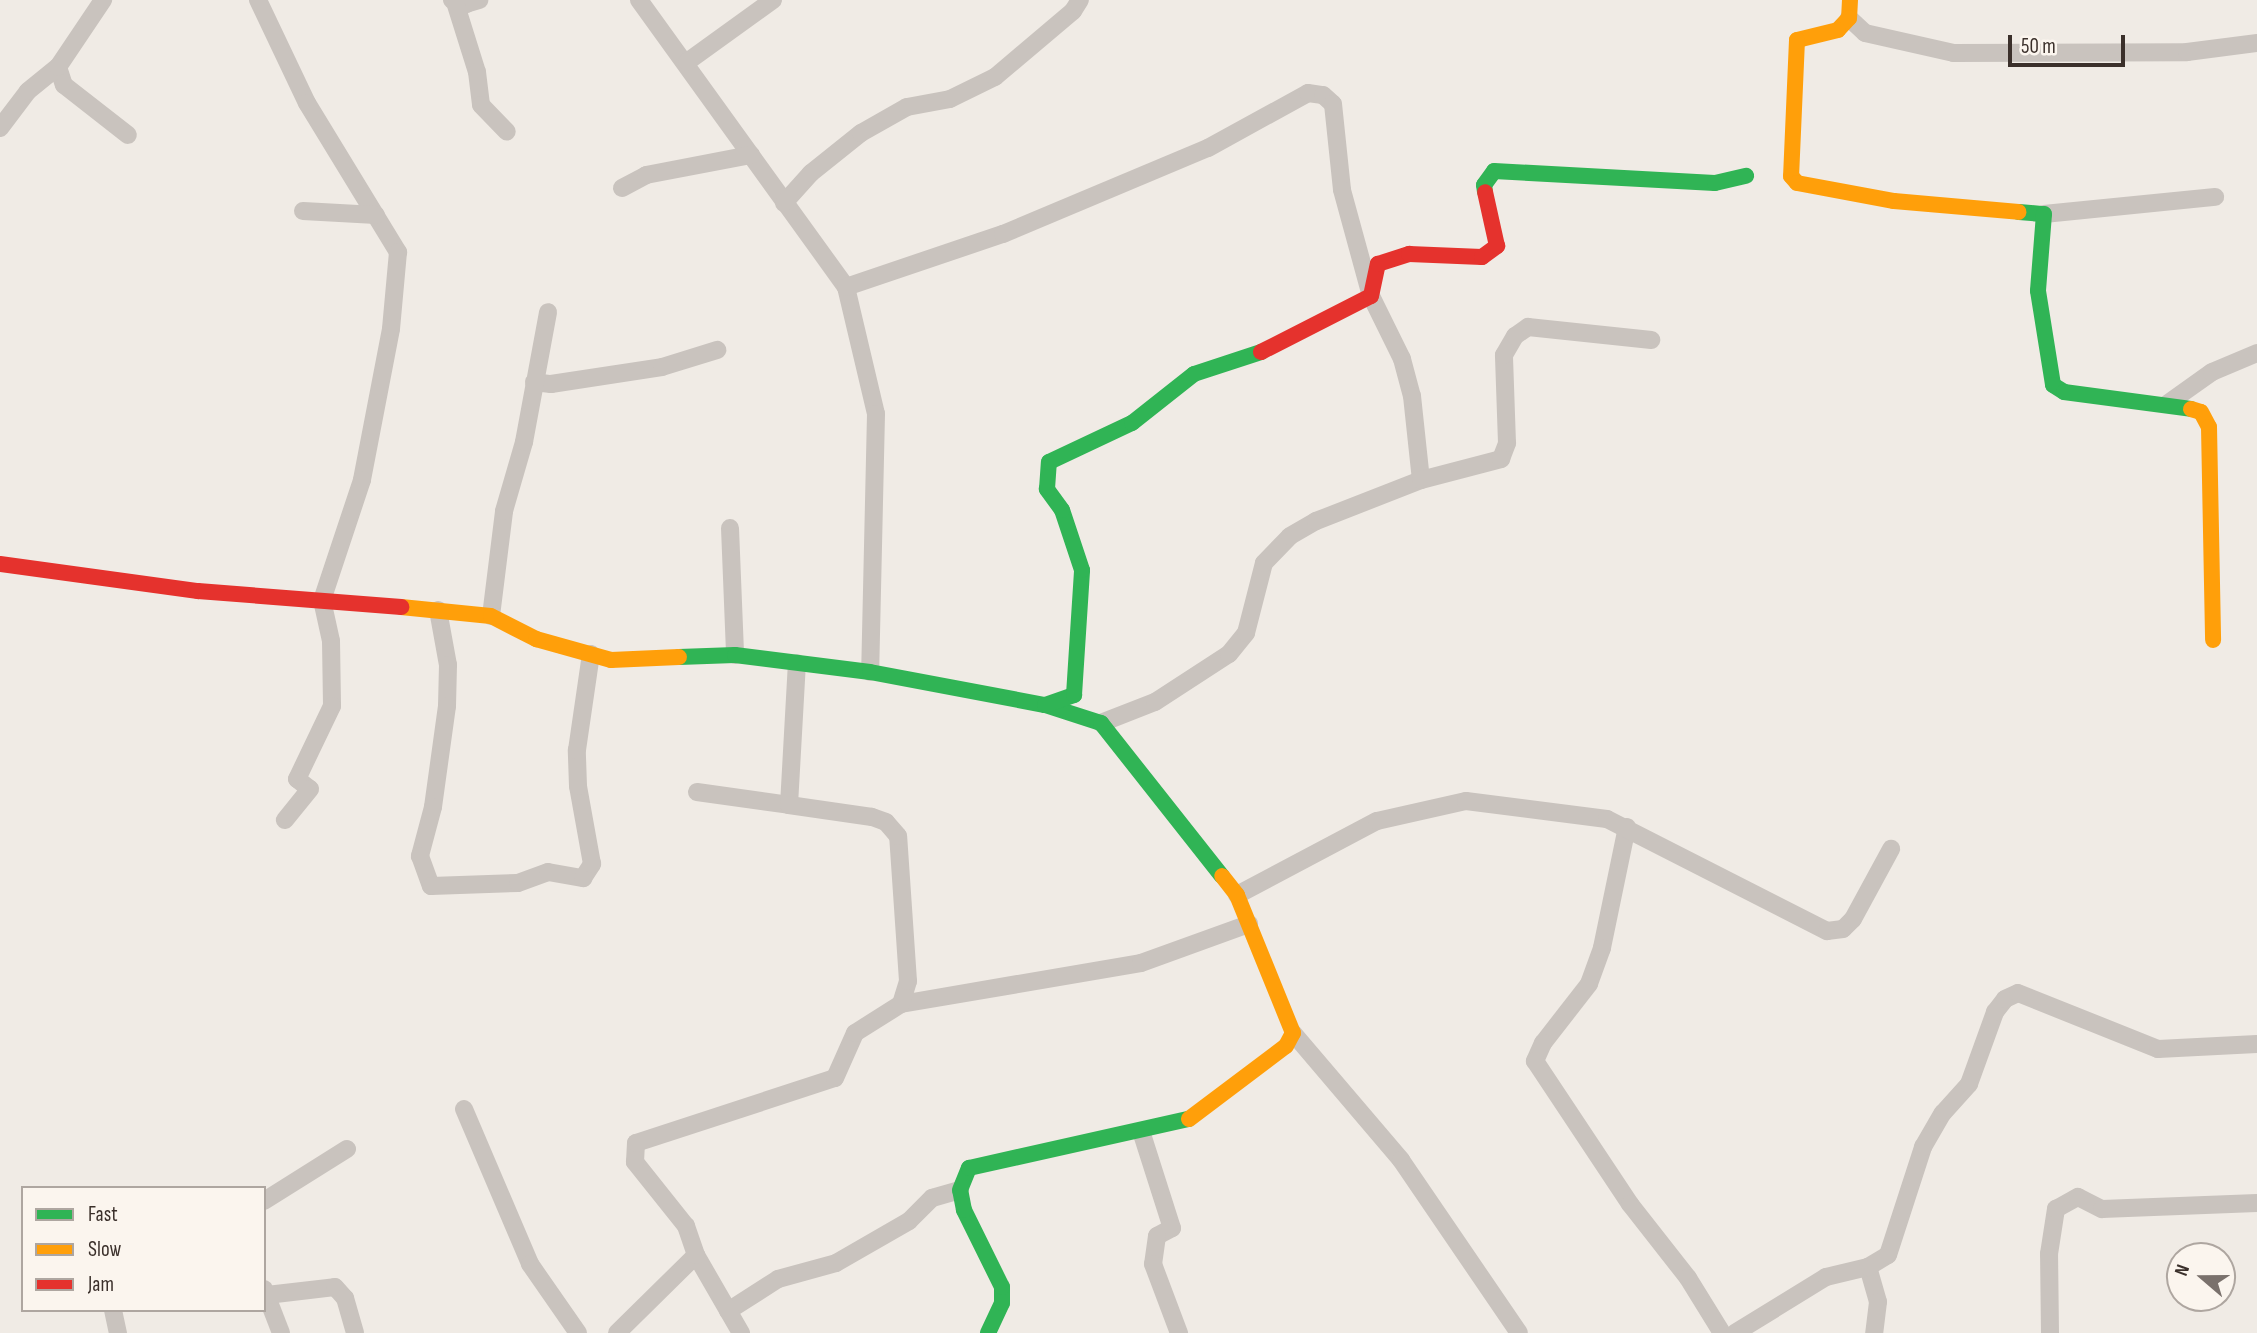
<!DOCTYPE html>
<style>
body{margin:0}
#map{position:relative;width:2257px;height:1333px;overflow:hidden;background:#f0ebe5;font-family:"Sofia Sans Condensed",sans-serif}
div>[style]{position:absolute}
.street>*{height:18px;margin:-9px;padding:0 9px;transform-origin:9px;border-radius:9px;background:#c9c3be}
.fast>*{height:16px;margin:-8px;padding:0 8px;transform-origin:8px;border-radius:8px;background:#30b455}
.slow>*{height:16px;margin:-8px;padding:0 8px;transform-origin:8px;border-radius:8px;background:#ff9f0a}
.jam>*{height:16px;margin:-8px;padding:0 8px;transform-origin:8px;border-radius:8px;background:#e5322d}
span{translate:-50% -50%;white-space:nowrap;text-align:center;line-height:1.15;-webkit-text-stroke:7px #fbf5ee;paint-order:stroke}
.legend{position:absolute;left:21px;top:1186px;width:245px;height:126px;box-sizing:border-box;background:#fbf5ee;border:2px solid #aea6a0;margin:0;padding:9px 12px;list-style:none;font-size:21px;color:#3b302b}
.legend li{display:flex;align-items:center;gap:14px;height:35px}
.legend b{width:35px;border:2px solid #aea6a0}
.north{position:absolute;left:2166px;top:1242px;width:70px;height:70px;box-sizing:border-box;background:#fbf5ee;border:2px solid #aea6a0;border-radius:50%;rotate:290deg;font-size:19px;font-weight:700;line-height:28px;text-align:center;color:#3b302b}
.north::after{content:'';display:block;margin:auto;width:24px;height:32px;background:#7a716c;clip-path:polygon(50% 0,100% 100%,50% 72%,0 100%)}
.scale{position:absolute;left:2008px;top:35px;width:117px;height:32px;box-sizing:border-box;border:4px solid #3b302b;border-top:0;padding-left:9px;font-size:21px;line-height:24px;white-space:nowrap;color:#3b302b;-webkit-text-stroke:5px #fbf5ee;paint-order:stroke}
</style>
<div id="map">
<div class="street">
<div style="left:258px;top:0;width:114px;rotate:64.6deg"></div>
<div style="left:307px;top:103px;width:175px;rotate:58.6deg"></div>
<div style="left:398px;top:252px;width:77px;rotate:95.2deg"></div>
<div style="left:391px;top:329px;width:154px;rotate:100.9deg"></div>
<div style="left:362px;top:480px;width:126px;rotate:108.4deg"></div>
<div style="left:322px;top:600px;width:42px;rotate:77.6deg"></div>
<div style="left:331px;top:641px;width:65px;rotate:89.1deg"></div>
<div style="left:332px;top:706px;width:81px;rotate:115.6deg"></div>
<div style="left:297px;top:779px;width:16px;rotate:38deg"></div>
<div style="left:310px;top:789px;width:40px;rotate:129deg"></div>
<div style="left:452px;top:0;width:15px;rotate:16deg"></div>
<div style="left:466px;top:4px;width:14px;rotate:-17deg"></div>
<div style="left:639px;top:0;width:354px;rotate:54.2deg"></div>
<div style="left:846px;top:287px;width:130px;rotate:76.7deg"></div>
<div style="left:876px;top:414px;width:258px;rotate:91.3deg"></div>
<div style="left:455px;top:2px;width:73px;rotate:72.6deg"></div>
<div style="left:477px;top:72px;width:33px;rotate:83deg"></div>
<div style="left:481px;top:105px;width:37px;rotate:46deg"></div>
<div style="left:1849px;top:18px;width:22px;rotate:43deg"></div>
<div style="left:1865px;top:33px;width:91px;rotate:12.7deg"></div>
<div style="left:1954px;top:53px;width:233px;rotate:-0.2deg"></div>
<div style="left:2187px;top:52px;width:71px;rotate:-7.3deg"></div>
<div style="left:687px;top:62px;width:106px;rotate:-35.8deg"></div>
<div style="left:58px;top:67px;width:19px;rotate:72deg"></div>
<div style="left:64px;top:85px;width:81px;rotate:38deg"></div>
<div style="left:0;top:128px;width:46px;rotate:-52.9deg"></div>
<div style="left:28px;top:91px;width:38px;rotate:-39deg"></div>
<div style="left:58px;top:67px;width:81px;rotate:-56.1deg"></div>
<div style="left:622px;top:188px;width:27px;rotate:-28deg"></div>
<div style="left:646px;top:175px;width:107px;rotate:-10.8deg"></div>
<div style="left:784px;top:203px;width:40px;rotate:-48deg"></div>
<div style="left:811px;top:173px;width:64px;rotate:-38.7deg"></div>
<div style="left:861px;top:133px;width:53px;rotate:-29.5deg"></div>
<div style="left:907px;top:107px;width:44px;rotate:-10.5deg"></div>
<div style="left:950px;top:99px;width:50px;rotate:-26.1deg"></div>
<div style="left:995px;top:77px;width:102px;rotate:-40.2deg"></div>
<div style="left:1073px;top:11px;width:13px;rotate:-58deg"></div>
<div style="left:303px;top:211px;width:73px;rotate:3.1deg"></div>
<div style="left:2044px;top:214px;width:172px;rotate:-5.7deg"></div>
<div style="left:846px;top:287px;width:166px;rotate:-18.7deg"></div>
<div style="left:1003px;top:234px;width:222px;rotate:-22.8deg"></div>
<div style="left:1208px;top:148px;width:114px;rotate:-28.8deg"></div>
<div style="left:1308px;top:93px;width:15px;rotate:8deg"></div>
<div style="left:1323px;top:95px;width:13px;rotate:42deg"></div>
<div style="left:1333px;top:104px;width:86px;rotate:84deg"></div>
<div style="left:1342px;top:190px;width:110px;rotate:74.7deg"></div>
<div style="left:1371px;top:296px;width:70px;rotate:63.8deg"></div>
<div style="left:1402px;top:359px;width:38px;rotate:75deg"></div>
<div style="left:1412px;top:396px;width:84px;rotate:83.9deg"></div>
<div style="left:534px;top:382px;width:17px;rotate:7deg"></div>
<div style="left:551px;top:384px;width:112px;rotate:-8.7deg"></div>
<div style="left:662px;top:367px;width:58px;rotate:-17.2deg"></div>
<div style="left:2167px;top:404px;width:55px;rotate:-35.4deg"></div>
<div style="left:2212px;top:372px;width:49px;rotate:-22.9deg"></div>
<div style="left:730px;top:528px;width:127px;rotate:87.7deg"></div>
<div style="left:438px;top:610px;width:56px;rotate:79.7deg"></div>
<div style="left:448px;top:665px;width:41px;rotate:91.4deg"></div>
<div style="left:447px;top:706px;width:102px;rotate:97.9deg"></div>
<div style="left:433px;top:807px;width:51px;rotate:104.9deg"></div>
<div style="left:420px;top:856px;width:32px;rotate:70deg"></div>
<div style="left:431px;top:886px;width:87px;rotate:-2deg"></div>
<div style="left:518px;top:883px;width:32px;rotate:-20deg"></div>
<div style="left:548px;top:872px;width:36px;rotate:10deg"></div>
<div style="left:583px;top:878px;width:17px;rotate:-57deg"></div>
<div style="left:592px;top:864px;width:79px;rotate:-100.2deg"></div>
<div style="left:578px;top:786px;width:36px;rotate:-92deg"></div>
<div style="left:577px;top:750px;width:97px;rotate:-81.7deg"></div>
<div style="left:491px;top:616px;width:106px;rotate:-82.9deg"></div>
<div style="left:504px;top:511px;width:72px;rotate:-73.8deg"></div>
<div style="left:524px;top:442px;width:132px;rotate:-79.5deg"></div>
<div style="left:1101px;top:723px;width:58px;rotate:-21.3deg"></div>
<div style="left:1155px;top:702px;width:88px;rotate:-33deg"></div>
<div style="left:1229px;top:654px;width:27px;rotate:-51deg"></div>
<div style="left:1246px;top:633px;width:72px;rotate:-75.6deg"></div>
<div style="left:1264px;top:563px;width:37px;rotate:-46deg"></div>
<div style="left:1290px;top:536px;width:30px;rotate:-30deg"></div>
<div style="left:1316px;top:521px;width:113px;rotate:-21.3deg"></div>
<div style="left:1421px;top:480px;width:83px;rotate:-14.7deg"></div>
<div style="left:1501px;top:459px;width:17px;rotate:-69deg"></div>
<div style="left:1507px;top:443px;width:88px;rotate:-92deg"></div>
<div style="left:1504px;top:355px;width:22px;rotate:-60deg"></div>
<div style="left:1515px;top:336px;width:16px;rotate:-35deg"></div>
<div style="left:1528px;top:327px;width:124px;rotate:6deg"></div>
<div style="left:697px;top:792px;width:93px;rotate:8deg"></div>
<div style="left:789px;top:805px;width:142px;rotate:-86.8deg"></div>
<div style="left:1627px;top:827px;width:124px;rotate:101.7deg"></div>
<div style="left:1602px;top:948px;width:38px;rotate:110deg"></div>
<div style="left:1589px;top:984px;width:75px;rotate:127.9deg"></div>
<div style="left:1543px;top:1043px;width:20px;rotate:114deg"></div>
<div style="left:1535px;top:1061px;width:172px;rotate:56.4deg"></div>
<div style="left:1630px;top:1204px;width:94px;rotate:51.9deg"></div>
<div style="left:1688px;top:1278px;width:65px;rotate:58.3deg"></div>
<div style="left:1237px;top:895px;width:158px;rotate:-27.9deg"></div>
<div style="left:1377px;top:821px;width:91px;rotate:-12.7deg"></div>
<div style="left:1466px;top:801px;width:142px;rotate:7.3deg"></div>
<div style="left:1607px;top:819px;width:247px;rotate:27deg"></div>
<div style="left:1827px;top:931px;width:16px;rotate:-7deg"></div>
<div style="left:1843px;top:929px;width:14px;rotate:-45deg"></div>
<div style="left:1853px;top:919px;width:80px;rotate:-61.5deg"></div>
<div style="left:901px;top:1004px;width:243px;rotate:-9.7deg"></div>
<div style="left:1141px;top:963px;width:115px;rotate:-19.9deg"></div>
<div style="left:1293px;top:1033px;width:167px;rotate:49.6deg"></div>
<div style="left:1401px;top:1160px;width:209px;rotate:55.7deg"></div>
<div style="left:464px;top:1109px;width:168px;rotate:66.9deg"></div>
<div style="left:530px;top:1264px;width:84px;rotate:55.2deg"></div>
<div style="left:1141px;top:1131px;width:102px;rotate:72.3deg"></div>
<div style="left:1172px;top:1228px;width:17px;rotate:152deg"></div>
<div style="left:1157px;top:1236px;width:28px;rotate:98deg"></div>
<div style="left:1153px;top:1264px;width:74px;rotate:69.4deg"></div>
<div style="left:264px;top:1201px;width:98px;rotate:-32.1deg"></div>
<div style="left:1868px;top:1267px;width:36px;rotate:74deg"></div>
<div style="left:1878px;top:1302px;width:31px;rotate:97deg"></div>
<div style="left:264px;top:1289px;width:47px;rotate:68.9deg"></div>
<div style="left:267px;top:1295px;width:68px;rotate:-6.7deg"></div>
<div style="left:335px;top:1287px;width:15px;rotate:48deg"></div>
<div style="left:345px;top:1298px;width:36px;rotate:74deg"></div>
<div style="left:113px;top:1310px;width:24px;rotate:78deg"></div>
<div style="left:728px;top:1311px;width:59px;rotate:-32.6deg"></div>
<div style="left:778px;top:1279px;width:60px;rotate:-15.4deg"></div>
<div style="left:836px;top:1263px;width:84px;rotate:-29.9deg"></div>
<div style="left:909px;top:1221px;width:33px;rotate:-45deg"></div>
<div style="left:932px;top:1198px;width:29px;rotate:-16deg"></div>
<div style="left:617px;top:1333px;width:111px;rotate:-44.6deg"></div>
<div style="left:741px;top:1333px;width:90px;rotate:-120deg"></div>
<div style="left:696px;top:1255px;width:31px;rotate:-109deg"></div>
<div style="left:686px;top:1226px;width:82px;rotate:-128.6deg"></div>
<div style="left:635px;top:1162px;width:19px;rotate:-87deg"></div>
<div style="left:636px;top:1143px;width:209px;rotate:-18.1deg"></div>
<div style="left:835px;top:1078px;width:49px;rotate:-66deg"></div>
<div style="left:855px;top:1033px;width:54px;rotate:-32.2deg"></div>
<div style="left:901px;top:1004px;width:24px;rotate:-73deg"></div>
<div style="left:908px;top:981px;width:145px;rotate:-93.9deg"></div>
<div style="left:898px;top:836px;width:18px;rotate:-131deg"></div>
<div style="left:886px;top:822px;width:15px;rotate:-160deg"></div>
<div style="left:872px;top:817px;width:84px;rotate:-171.8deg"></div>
<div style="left:1735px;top:1333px;width:107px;rotate:-31.6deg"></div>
<div style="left:1826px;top:1277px;width:43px;rotate:-13.4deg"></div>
<div style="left:1868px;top:1267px;width:23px;rotate:-31deg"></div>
<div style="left:1888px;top:1255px;width:114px;rotate:-72deg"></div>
<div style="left:1923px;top:1147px;width:39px;rotate:-60deg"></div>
<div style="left:1943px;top:1113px;width:39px;rotate:-48deg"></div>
<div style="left:1969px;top:1084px;width:77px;rotate:-70.1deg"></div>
<div style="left:1995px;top:1012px;width:16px;rotate:-52deg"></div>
<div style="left:2005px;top:999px;width:14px;rotate:-25deg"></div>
<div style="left:2018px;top:993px;width:151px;rotate:21.8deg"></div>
<div style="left:2158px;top:1049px;width:99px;rotate:-2.9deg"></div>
<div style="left:2050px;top:1333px;width:79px;rotate:-90.7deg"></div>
<div style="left:2049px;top:1254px;width:46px;rotate:-81.2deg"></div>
<div style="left:2056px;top:1209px;width:25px;rotate:-29deg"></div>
<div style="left:2078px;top:1197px;width:27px;rotate:27deg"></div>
<div style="left:2102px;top:1209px;width:155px;rotate:-2.2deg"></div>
</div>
<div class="fast">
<div style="left:1485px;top:192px;width:7px;rotate:-98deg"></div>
<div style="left:1484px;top:185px;width:17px;rotate:-54deg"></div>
<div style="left:1494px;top:171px;width:221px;rotate:3.1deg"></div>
<div style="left:1715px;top:183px;width:32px;rotate:-13deg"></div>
<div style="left:2019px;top:212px;width:25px;rotate:5deg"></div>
<div style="left:2044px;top:214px;width:77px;rotate:94.5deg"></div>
<div style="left:2038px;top:291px;width:95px;rotate:80.9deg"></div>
<div style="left:2053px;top:385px;width:13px;rotate:32deg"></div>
<div style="left:2064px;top:392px;width:128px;rotate:7.6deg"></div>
<div style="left:679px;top:657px;width:56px;rotate:-2deg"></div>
<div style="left:735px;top:655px;width:136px;rotate:7.2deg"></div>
<div style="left:870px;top:672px;width:178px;rotate:10.7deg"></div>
<div style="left:1045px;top:705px;width:59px;rotate:17.8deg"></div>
<div style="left:1101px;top:723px;width:195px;rotate:51.7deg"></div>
<div style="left:1045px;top:705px;width:31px;rotate:-19deg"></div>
<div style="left:1074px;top:695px;width:125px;rotate:-86.3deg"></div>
<div style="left:1082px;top:570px;width:63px;rotate:-108.4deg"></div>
<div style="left:1062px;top:510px;width:26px;rotate:-126deg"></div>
<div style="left:1047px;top:489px;width:27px;rotate:-86deg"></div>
<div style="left:1049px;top:462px;width:92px;rotate:-25.2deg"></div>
<div style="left:1132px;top:423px;width:79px;rotate:-38.3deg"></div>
<div style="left:1194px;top:374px;width:71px;rotate:-18.2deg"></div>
<div style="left:988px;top:1333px;width:33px;rotate:-65deg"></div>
<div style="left:1002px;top:1303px;width:16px;rotate:-90deg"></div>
<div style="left:1002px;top:1287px;width:86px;rotate:-116.3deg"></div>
<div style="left:964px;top:1210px;width:20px;rotate:-101deg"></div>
<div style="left:960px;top:1190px;width:24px;rotate:-68deg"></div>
<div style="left:969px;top:1168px;width:225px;rotate:-12.6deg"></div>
</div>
<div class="slow">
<div style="left:1850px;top:0;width:18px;rotate:93deg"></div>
<div style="left:1849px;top:18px;width:16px;rotate:133deg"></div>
<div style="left:1838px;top:30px;width:42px;rotate:166.3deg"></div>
<div style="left:1797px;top:40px;width:136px;rotate:92.5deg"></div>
<div style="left:1791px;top:176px;width:9px;rotate:49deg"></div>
<div style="left:1797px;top:183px;width:99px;rotate:10.5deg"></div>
<div style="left:1894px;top:201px;width:125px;rotate:5deg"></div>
<div style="left:2191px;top:409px;width:10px;rotate:17deg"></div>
<div style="left:2201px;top:412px;width:17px;rotate:62deg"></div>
<div style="left:2209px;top:427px;width:213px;rotate:88.9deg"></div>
<div style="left:401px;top:607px;width:90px;rotate:5.7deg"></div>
<div style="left:491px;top:616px;width:51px;rotate:27.1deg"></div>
<div style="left:536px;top:639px;width:78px;rotate:15.6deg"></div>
<div style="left:611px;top:660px;width:68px;rotate:-2.5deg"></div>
<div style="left:1189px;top:1119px;width:121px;rotate:-37deg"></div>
<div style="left:1286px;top:1046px;width:15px;rotate:-62deg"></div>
<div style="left:1293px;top:1033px;width:149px;rotate:-112.1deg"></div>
<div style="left:1237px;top:895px;width:24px;rotate:-128deg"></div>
</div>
<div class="jam">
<div style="left:1261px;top:352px;width:123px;rotate:-27deg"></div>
<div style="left:1371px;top:296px;width:33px;rotate:-78deg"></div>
<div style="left:1378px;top:264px;width:33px;rotate:-18deg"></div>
<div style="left:1409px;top:254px;width:73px;rotate:2.4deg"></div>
<div style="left:1482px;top:257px;width:19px;rotate:-36deg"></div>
<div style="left:1497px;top:246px;width:55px;rotate:-102.5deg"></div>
<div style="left:0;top:564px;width:200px;rotate:7.8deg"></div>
<div style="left:198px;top:591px;width:204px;rotate:4.5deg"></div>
</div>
<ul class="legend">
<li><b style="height:9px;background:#30b455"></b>Fast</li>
<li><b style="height:9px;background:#ff9f0a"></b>Slow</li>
<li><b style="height:9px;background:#e5322d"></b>Jam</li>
</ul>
<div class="north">N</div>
<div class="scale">50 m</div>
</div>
